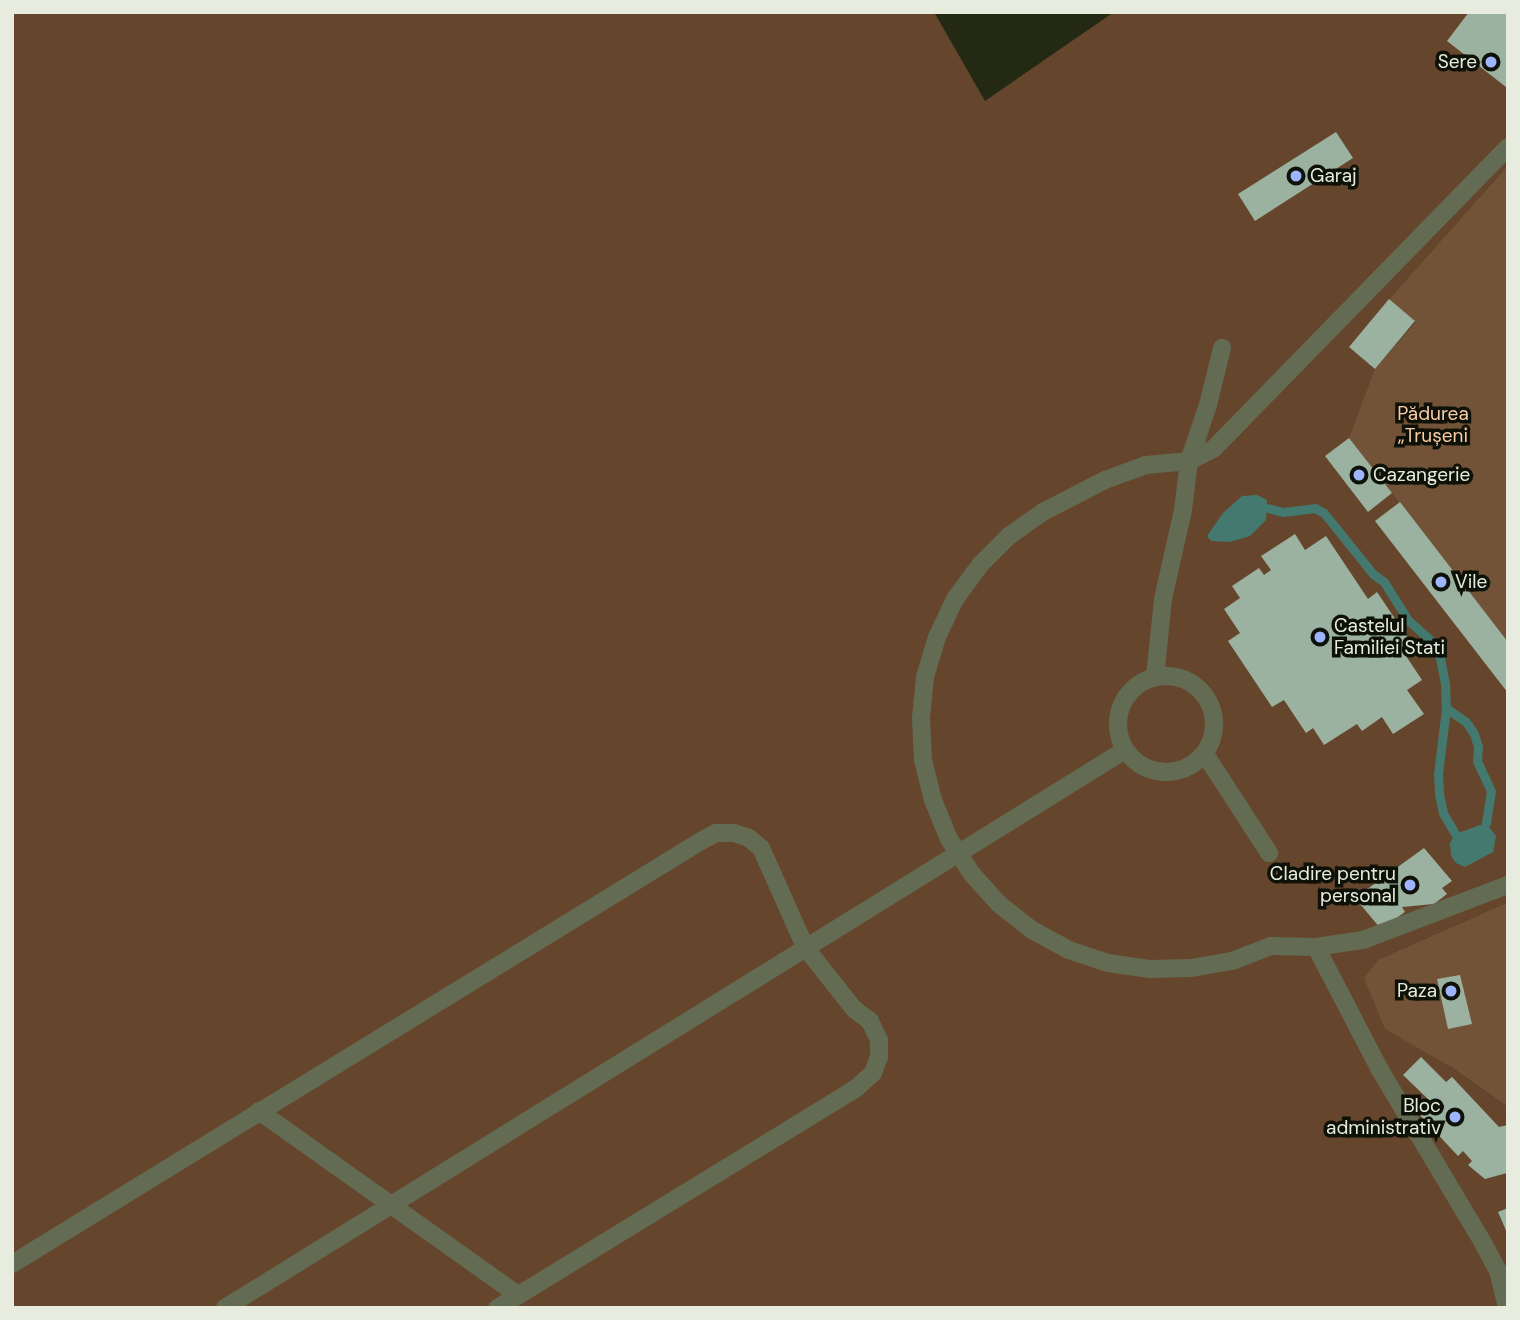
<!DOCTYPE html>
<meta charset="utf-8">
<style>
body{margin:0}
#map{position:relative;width:1520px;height:1320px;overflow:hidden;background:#232913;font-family:"DM Sans",sans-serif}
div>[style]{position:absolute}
.green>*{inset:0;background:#65462c}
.forest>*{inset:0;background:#735337}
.water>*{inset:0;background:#43796f}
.stream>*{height:9px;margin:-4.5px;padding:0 4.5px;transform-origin:4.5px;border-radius:4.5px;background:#43796f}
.building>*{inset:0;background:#9ab29f}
.service>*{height:18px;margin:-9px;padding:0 9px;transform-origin:9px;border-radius:9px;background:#646b53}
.service>.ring{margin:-9px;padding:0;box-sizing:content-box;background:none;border:18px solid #646b53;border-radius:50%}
.dots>*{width:19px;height:19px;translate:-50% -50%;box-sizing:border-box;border:4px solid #0e1107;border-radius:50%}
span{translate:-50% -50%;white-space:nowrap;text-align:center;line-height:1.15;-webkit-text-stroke:7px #0e1107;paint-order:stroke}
.poi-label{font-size:19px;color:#e8ecde}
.right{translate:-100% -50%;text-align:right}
.left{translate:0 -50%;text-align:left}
.park-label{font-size:19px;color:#facca7}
.frame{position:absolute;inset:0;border:14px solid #e8ecde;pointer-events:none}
</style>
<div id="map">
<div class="green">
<div style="clip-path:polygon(12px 12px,934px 12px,985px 101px,1114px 12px,1508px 12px,1508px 165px,1389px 299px,1415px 321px,1375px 369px,1392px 493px,1508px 642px,1508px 902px,1379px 959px,1451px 1067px,1508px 1107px,1508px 1308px,12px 1308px)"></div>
</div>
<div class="forest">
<div style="clip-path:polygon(1508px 165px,1508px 642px,1349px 438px,1375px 369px,1415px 322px,1389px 299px)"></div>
<div style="clip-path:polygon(1508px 902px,1508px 1107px,1451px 1067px,1385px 1029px,1364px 978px,1379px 959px)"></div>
</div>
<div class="water">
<div style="clip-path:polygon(1257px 495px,1267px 500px,1266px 520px,1250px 536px,1230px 542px,1211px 541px,1207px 536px,1223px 513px,1242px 496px)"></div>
<div style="clip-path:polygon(1486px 823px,1496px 836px,1493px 852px,1465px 867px,1456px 863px,1451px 856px,1450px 843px,1455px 834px)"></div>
</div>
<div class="stream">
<div style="left:1267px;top:508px;width:16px;rotate:14deg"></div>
<div style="left:1283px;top:512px;width:32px;rotate:-7deg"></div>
<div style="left:1315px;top:508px;width:10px;rotate:29deg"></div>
<div style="left:1324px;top:513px;width:78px;rotate:51.2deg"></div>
<div style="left:1373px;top:574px;width:14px;rotate:36deg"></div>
<div style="left:1384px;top:582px;width:45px;rotate:57.7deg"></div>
<div style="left:1408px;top:620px;width:30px;rotate:42deg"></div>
<div style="left:1430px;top:640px;width:21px;rotate:61deg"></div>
<div style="left:1440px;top:658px;width:25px;rotate:79deg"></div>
<div style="left:1445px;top:683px;width:25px;rotate:88deg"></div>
<div style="left:1446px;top:708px;width:66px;rotate:96.9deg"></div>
<div style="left:1438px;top:774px;width:20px;rotate:87deg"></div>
<div style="left:1439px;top:794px;width:19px;rotate:78deg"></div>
<div style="left:1443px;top:813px;width:24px;rotate:60deg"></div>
<div style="left:1446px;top:708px;width:24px;rotate:35deg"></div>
<div style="left:1466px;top:722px;width:14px;rotate:56deg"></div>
<div style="left:1474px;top:734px;width:13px;rotate:72deg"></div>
<div style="left:1478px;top:746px;width:15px;rotate:94deg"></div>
<div style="left:1477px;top:761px;width:33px;rotate:65deg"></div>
<div style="left:1491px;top:791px;width:32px;rotate:99deg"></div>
</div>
<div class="building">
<div style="clip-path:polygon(1469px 12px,1508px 12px,1506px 87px,1447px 41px)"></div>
<div style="clip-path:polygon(1336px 132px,1353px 158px,1255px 221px,1238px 194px)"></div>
<div style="clip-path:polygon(1389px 299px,1415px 321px,1375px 369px,1349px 347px)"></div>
<div style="clip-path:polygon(1349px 438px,1392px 493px,1368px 512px,1325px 456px)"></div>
<div style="clip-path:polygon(1400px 502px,1508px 642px,1508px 693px,1375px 521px)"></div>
<div style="clip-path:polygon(1295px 534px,1305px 550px,1326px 536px,1368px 599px,1377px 592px,1412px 644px,1402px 650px,1422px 680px,1407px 690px,1424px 714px,1393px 734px,1382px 717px,1362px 731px,1357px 724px,1324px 745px,1313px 728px,1306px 733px,1284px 700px,1272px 707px,1228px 641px,1240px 633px,1224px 609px,1240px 598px,1232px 586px,1259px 568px,1264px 575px,1271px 570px,1261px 556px)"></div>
<div style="clip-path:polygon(1424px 848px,1452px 881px,1442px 888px,1447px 894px,1434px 904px,1402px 907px,1405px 912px,1381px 929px,1355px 898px)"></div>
<div style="clip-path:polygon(1460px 975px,1472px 1024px,1448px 1029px,1437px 979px)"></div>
<div style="clip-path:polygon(1421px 1057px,1446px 1082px,1452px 1077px,1499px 1127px,1508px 1125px,1507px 1173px,1485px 1179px,1468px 1165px,1472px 1161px,1463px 1151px,1458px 1156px,1416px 1111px,1429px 1100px,1403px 1075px)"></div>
<div style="clip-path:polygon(1508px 1208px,1508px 1235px,1498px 1212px)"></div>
</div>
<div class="service">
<div style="left:1508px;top:147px;width:422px;rotate:134.3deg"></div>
<div style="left:1213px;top:449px;width:27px;rotate:153deg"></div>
<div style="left:1189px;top:461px;width:43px;rotate:174.7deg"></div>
<div style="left:1146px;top:465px;width:44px;rotate:159.9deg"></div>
<div style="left:1105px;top:480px;width:70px;rotate:152.7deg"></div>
<div style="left:1043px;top:512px;width:42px;rotate:144.8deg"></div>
<div style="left:1009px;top:536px;width:41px;rotate:135deg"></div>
<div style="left:980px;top:565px;width:42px;rotate:126.3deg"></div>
<div style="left:955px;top:599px;width:42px;rotate:115.3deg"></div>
<div style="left:937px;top:637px;width:42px;rotate:106.7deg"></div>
<div style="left:925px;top:677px;width:41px;rotate:95.6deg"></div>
<div style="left:921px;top:718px;width:42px;rotate:87.3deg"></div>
<div style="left:923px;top:760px;width:41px;rotate:76deg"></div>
<div style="left:933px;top:800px;width:42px;rotate:67.7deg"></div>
<div style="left:949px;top:839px;width:42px;rotate:56.7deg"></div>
<div style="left:972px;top:874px;width:40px;rotate:48deg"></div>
<div style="left:999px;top:904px;width:42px;rotate:38.2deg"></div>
<div style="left:1032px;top:930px;width:42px;rotate:28.4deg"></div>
<div style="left:1069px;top:950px;width:41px;rotate:18.4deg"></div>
<div style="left:1108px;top:963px;width:41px;rotate:8.3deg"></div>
<div style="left:1149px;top:969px;width:42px;rotate:-1.4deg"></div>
<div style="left:1191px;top:968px;width:42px;rotate:-9.7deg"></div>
<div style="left:1232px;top:961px;width:42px;rotate:-21deg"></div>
<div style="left:1271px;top:946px;width:45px;rotate:1.3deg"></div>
<div style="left:1316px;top:947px;width:48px;rotate:-8.5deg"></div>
<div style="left:1363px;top:940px;width:155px;rotate:-20.8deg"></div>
<div class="ring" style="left:1118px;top:676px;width:78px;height:78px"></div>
<div style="left:1155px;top:677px;width:78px;rotate:-84.1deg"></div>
<div style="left:1163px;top:599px;width:91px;rotate:-77.3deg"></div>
<div style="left:1183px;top:510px;width:49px;rotate:-83deg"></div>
<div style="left:1189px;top:461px;width:59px;rotate:-71.3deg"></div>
<div style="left:1208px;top:405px;width:59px;rotate:-76.2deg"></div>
<div style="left:1205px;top:754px;width:118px;rotate:57.1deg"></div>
<div style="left:1316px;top:947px;width:139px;rotate:62.5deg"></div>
<div style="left:1380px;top:1070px;width:199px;rotate:59.2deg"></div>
<div style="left:1482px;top:1241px;width:34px;rotate:62deg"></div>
<div style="left:1498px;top:1271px;width:38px;rotate:76deg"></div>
<div style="left:259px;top:1111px;width:318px;rotate:35.4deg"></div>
<div style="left:12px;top:1264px;width:808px;rotate:-31.55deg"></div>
<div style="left:701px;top:841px;width:17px;rotate:-28deg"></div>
<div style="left:716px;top:833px;width:18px"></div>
<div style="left:734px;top:833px;width:16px;rotate:18deg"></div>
<div style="left:749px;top:838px;width:16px;rotate:40deg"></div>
<div style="left:761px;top:848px;width:108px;rotate:66deg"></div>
<div style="left:805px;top:947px;width:79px;rotate:51.7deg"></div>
<div style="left:854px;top:1009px;width:20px;rotate:37deg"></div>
<div style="left:870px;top:1021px;width:21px;rotate:65deg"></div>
<div style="left:879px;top:1040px;width:17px;rotate:90deg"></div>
<div style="left:879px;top:1057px;width:17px;rotate:111deg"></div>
<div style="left:873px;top:1073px;width:24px;rotate:138deg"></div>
<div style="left:855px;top:1089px;width:420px;rotate:148.5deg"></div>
<div style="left:225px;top:1308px;width:1059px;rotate:-31.8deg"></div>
</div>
<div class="dots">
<div style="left:1491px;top:62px;background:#9eb4fd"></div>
<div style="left:1296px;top:176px;background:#9eb4fd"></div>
<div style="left:1359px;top:475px;background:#9eb4fd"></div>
<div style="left:1441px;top:582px;background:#9eb4fd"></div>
<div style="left:1320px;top:637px;background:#9eb4fd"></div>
<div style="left:1410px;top:885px;background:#9eb4fd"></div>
<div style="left:1451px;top:991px;background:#9eb4fd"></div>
<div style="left:1455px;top:1117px;background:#9eb4fd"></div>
</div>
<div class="poi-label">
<span class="right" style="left:1477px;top:62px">Sere</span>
<span class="left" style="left:1310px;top:176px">Garaj</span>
<span class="left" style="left:1373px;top:475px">Cazangerie</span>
<span class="left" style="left:1455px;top:582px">Vile</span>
<span class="left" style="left:1334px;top:637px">Castelul<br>Familiei Stati</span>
<span class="right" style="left:1396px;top:885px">Cladire pentru<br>personal</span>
<span class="right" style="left:1437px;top:991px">Paza</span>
<span class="right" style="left:1441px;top:1117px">Bloc<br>administrativ</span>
</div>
<div class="park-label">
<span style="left:1433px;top:425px">Pădurea<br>„Trușeni</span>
</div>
<div class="frame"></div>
</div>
